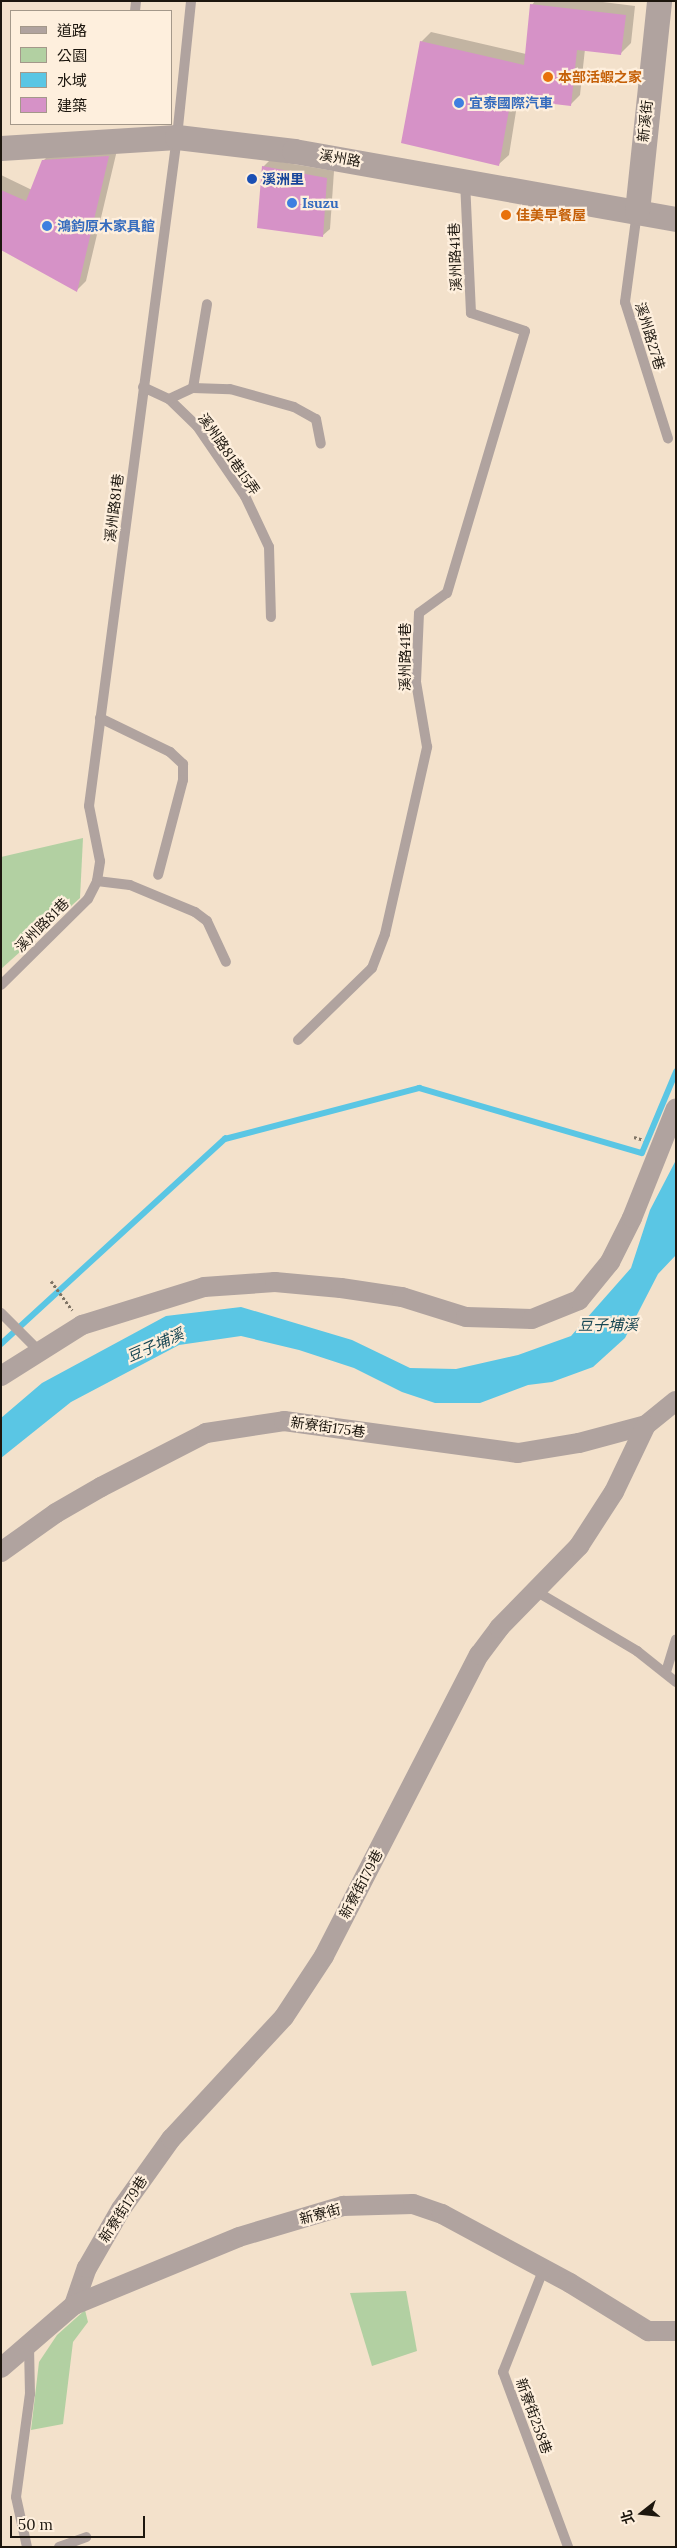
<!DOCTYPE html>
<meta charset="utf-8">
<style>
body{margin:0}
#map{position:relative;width:677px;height:2548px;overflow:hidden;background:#f3e1cb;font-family:Lora,"Noto Sans TC",serif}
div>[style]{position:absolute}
.green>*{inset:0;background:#b2d0a2}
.water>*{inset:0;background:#5ac6e4}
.shadow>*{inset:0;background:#0003}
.stream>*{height:5.5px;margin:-2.75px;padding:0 2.75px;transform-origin:2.75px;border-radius:2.75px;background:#5ac6e4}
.building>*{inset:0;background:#d692c7}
.path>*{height:3px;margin-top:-1.5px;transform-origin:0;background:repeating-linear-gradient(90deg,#7f7465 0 2.5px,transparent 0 5px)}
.service>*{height:10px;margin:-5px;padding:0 5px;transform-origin:5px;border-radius:5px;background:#b0a39f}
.minor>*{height:20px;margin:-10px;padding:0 10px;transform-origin:10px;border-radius:10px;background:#b0a39f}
.tertiary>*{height:25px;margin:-12.5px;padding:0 12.5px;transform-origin:12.5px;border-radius:12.5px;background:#b0a39f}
.dots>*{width:14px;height:14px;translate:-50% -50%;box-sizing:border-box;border:2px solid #feefdd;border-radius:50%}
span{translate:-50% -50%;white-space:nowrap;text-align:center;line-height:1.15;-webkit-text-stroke:4.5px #feefdd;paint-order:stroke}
.food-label{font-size:14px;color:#c56008;font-weight:700}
.left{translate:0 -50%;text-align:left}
.shop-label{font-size:14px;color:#366cbe;font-weight:700}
.street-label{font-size:14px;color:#1c160e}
.transit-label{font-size:14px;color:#164399;font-weight:700}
.water-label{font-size:15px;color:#184754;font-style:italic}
.frame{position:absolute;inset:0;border:2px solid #1c160e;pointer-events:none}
.legend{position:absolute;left:10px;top:10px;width:162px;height:115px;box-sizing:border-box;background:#feefdd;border:1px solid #a4988a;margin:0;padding:6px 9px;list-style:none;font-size:15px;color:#1c160e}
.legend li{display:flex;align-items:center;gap:10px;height:25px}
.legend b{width:25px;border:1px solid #a4988a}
.north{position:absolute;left:617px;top:2488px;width:50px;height:50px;-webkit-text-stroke:4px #feefdd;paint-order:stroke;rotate:254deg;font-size:14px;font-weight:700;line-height:20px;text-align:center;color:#1c160e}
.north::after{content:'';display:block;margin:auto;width:18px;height:22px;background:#1c160e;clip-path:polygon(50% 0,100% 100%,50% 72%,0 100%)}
.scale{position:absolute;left:10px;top:2516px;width:135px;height:22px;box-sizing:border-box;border:2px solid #1c160e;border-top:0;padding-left:6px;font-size:15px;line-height:18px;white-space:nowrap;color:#1c160e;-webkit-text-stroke:4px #feefdd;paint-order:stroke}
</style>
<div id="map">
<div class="green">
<div style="clip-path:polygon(83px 838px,80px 898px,1px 969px,1px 857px)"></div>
<div style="clip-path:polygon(406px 2291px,417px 2351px,372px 2366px,350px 2293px)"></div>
<div style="clip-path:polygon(85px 2310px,88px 2322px,73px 2342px,63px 2424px,31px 2430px,39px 2362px,57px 2335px)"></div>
</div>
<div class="water">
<div style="clip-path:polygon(676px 1160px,676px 1255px,658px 1274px,625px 1338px,593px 1367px,552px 1382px,528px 1385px,480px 1403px,435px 1403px,402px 1392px,354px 1368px,299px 1350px,241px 1336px,179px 1345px,71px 1402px,1px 1458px,1px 1418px,42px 1383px,166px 1316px,241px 1307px,352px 1340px,410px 1368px,456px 1369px,518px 1355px,571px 1336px,631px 1268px,650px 1210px)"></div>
</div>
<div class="shadow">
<div style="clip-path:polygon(535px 1px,595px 1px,635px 6px,631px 43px,621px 53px,585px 49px,580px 95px,570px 105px,518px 99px,509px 155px,499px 164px,421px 42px,431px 32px,526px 54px,532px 5px)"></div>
<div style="clip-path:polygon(118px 146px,86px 281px,77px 290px,1px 249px,1px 175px,32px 190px,43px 161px,53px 151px)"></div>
<div style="clip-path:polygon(270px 160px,334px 171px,330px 229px,322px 236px,263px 167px)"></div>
</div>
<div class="stream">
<div style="left:1px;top:1344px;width:304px;rotate:-42.5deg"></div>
<div style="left:225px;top:1139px;width:201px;rotate:-14.7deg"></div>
<div style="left:419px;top:1088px;width:232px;rotate:16.3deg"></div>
<div style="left:642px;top:1153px;width:88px;rotate:-67.2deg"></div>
</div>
<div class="building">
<div style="clip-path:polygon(530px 4px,626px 15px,621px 55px,577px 50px,571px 106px,511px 99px,499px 166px,401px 143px,420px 41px,524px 65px)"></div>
<div style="clip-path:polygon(109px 156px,77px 292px,1px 250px,1px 190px,26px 201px,42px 160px)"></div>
<div style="clip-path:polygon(262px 166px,327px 178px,323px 237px,257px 228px)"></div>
</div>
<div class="path">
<div style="left:634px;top:1137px;width:10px;rotate:17deg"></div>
<div style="left:51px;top:1281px;width:36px;rotate:54deg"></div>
</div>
<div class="service">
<div style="left:135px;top:11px;width:10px;rotate:-84deg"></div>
<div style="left:637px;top:212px;width:91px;rotate:97.6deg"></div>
<div style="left:625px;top:302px;width:143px;rotate:72.5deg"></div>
<div style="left:143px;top:387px;width:29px;rotate:25deg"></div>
<div style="left:169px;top:399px;width:39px;rotate:44deg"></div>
<div style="left:197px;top:426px;width:85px;rotate:55.6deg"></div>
<div style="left:245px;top:496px;width:56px;rotate:64.8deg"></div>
<div style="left:269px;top:547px;width:70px;rotate:88.4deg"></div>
<div style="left:193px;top:388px;width:37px;rotate:2deg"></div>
<div style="left:230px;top:389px;width:66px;rotate:15.7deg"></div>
<div style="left:294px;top:407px;width:25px;rotate:29deg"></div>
<div style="left:316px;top:419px;width:25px;rotate:79deg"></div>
<div style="left:169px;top:399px;width:26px;rotate:-25deg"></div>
<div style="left:193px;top:388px;width:85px;rotate:-80.5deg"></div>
<div style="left:100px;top:718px;width:78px;rotate:25.9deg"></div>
<div style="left:170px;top:752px;width:18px;rotate:43deg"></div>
<div style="left:183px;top:764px;width:16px;rotate:90deg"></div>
<div style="left:183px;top:780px;width:98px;rotate:104.7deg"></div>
<div style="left:97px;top:881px;width:33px;rotate:7deg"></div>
<div style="left:130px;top:885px;width:70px;rotate:22.6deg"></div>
<div style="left:195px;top:912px;width:15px;rotate:37deg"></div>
<div style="left:207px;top:921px;width:45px;rotate:65.1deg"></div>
<div style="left:1px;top:985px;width:122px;rotate:-44.7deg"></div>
<div style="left:88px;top:899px;width:20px;rotate:-63deg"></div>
<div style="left:97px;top:881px;width:20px;rotate:-81deg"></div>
<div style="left:100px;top:861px;width:56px;rotate:-101.3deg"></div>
<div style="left:89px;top:806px;width:675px;rotate:-82.51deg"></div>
<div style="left:177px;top:137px;width:137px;rotate:-84.1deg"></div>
<div style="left:298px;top:1040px;width:103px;rotate:-44.2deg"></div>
<div style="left:372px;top:968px;width:36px;rotate:-69deg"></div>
<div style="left:385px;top:934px;width:192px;rotate:-77.3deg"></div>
<div style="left:427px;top:747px;width:66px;rotate:-99.6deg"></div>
<div style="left:416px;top:682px;width:69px;rotate:-87.5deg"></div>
<div style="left:419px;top:613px;width:34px;rotate:-36deg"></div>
<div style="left:447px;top:593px;width:273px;rotate:-73.4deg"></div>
<div style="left:525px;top:331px;width:57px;rotate:-161.6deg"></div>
<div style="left:471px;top:313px;width:132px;rotate:-92.6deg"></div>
<div style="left:1px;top:1313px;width:55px;rotate:45deg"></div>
<div style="left:534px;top:1590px;width:120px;rotate:30.6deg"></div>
<div style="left:637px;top:1651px;width:50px;rotate:38.5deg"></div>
<div style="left:666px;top:1672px;width:34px;rotate:-73deg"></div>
<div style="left:544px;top:2268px;width:112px;rotate:111.5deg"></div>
<div style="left:503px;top:2372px;width:187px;rotate:69.6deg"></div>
<div style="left:27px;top:2547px;width:51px;rotate:-102.4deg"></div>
<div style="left:16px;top:2497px;width:104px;rotate:-82.3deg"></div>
<div style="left:30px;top:2394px;width:49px;rotate:-91.2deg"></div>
<div style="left:59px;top:2547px;width:29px;rotate:-20deg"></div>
</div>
<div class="minor">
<div style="left:1px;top:1376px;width:96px;rotate:-32.2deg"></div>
<div style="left:82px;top:1325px;width:128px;rotate:-17.3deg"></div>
<div style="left:204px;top:1287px;width:71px;rotate:-4deg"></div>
<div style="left:275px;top:1282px;width:66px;rotate:5.2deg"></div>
<div style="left:341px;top:1288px;width:62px;rotate:8.4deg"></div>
<div style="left:402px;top:1297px;width:67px;rotate:17.4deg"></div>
<div style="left:466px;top:1317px;width:66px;rotate:1.7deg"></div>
<div style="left:532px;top:1319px;width:51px;rotate:-22deg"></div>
<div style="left:579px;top:1300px;width:49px;rotate:-50.8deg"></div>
<div style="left:610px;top:1262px;width:49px;rotate:-63.4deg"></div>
<div style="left:632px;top:1218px;width:118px;rotate:-68.2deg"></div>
<div style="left:1px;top:1552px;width:67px;rotate:-35.3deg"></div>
<div style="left:56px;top:1513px;width:52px;rotate:-30deg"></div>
<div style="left:101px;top:1487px;width:118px;rotate:-27.2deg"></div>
<div style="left:206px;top:1433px;width:79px;rotate:-8.7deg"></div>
<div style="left:284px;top:1421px;width:236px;rotate:7.8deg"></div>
<div style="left:518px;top:1453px;width:62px;rotate:-9.3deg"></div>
<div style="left:579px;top:1443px;width:69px;rotate:-15deg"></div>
<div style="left:646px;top:1425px;width:38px;rotate:-39deg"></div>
<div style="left:74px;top:2305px;width:39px;rotate:-71deg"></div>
<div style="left:87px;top:2268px;width:68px;rotate:-60deg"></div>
<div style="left:121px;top:2209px;width:86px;rotate:-54.5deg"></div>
<div style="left:171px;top:2139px;width:166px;rotate:-47.2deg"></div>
<div style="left:284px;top:2017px;width:73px;rotate:-56.7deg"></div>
<div style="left:324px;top:1956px;width:339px;rotate:-62.8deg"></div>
<div style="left:479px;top:1655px;width:34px;rotate:-53deg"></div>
<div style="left:499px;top:1628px;width:115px;rotate:-45.7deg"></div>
<div style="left:579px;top:1546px;width:64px;rotate:-57.1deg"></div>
<div style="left:614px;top:1492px;width:74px;rotate:-64.5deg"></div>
<div style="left:1px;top:2368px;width:96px;rotate:-40.8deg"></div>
<div style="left:74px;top:2305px;width:178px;rotate:-22.4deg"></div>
<div style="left:239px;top:2237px;width:109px;rotate:-16.6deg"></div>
<div style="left:343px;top:2206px;width:70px;rotate:-1.6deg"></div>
<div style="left:413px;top:2204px;width:31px;rotate:19deg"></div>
<div style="left:442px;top:2214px;width:145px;rotate:28.3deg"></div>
<div style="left:570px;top:2283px;width:92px;rotate:31.6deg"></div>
<div style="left:648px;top:2331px;width:28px"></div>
</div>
<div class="tertiary">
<div style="left:1px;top:148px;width:176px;rotate:-3.6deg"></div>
<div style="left:177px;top:137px;width:118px;rotate:6.8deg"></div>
<div style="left:294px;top:151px;width:388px;rotate:10.1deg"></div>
<div style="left:637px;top:211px;width:211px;rotate:-84deg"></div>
</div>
<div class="dots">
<div style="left:548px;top:77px;background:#e8710a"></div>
<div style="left:459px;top:103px;background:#3f7fe0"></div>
<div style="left:252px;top:179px;background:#1a4fb4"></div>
<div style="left:292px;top:203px;background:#3f7fe0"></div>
<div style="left:506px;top:215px;background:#e8710a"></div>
<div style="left:47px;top:226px;background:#3f7fe0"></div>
</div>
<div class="food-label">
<span class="left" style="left:558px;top:77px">本部活蝦之家</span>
<span class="left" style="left:516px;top:215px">佳美早餐屋</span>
</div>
<div class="shop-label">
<span class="left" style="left:469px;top:103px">宜泰國際汽車</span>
<span class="left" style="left:302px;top:203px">Isuzu</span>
<span class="left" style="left:57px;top:226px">鴻鈞原木家具館</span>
</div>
<div class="street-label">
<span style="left:645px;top:121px;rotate:-84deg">新溪街</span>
<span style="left:340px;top:158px;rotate:10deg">溪州路</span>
<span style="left:455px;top:257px;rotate:-92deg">溪州路41巷</span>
<span style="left:650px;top:336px;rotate:73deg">溪州路27巷</span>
<span style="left:229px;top:454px;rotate:55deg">溪州路81巷15弄</span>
<span style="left:114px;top:508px;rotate:-83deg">溪州路81巷</span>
<span style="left:405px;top:657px;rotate:-90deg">溪州路41巷</span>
<span style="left:42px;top:925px;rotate:-45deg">溪州路81巷</span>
<span style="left:328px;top:1427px;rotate:8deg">新寮街175巷</span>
<span style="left:361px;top:1884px;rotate:-62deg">新寮街179巷</span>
<span style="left:123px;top:2209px;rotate:-57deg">新寮街179巷</span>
<span style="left:320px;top:2214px;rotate:-15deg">新寮街</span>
<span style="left:534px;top:2416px;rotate:70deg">新寮街258巷</span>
</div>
<div class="transit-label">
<span class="left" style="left:262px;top:179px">溪洲里</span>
</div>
<div class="water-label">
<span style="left:608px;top:1325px">豆子埔溪</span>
<span style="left:155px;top:1345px;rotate:-24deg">豆子埔溪</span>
</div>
<div class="frame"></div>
<ul class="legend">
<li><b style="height:6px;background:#b0a39f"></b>道路</li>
<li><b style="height:14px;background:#b2d0a2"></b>公園</li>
<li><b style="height:14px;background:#5ac6e4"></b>水域</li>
<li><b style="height:14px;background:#d692c7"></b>建築</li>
</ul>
<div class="north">北</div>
<div class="scale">50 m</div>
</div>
